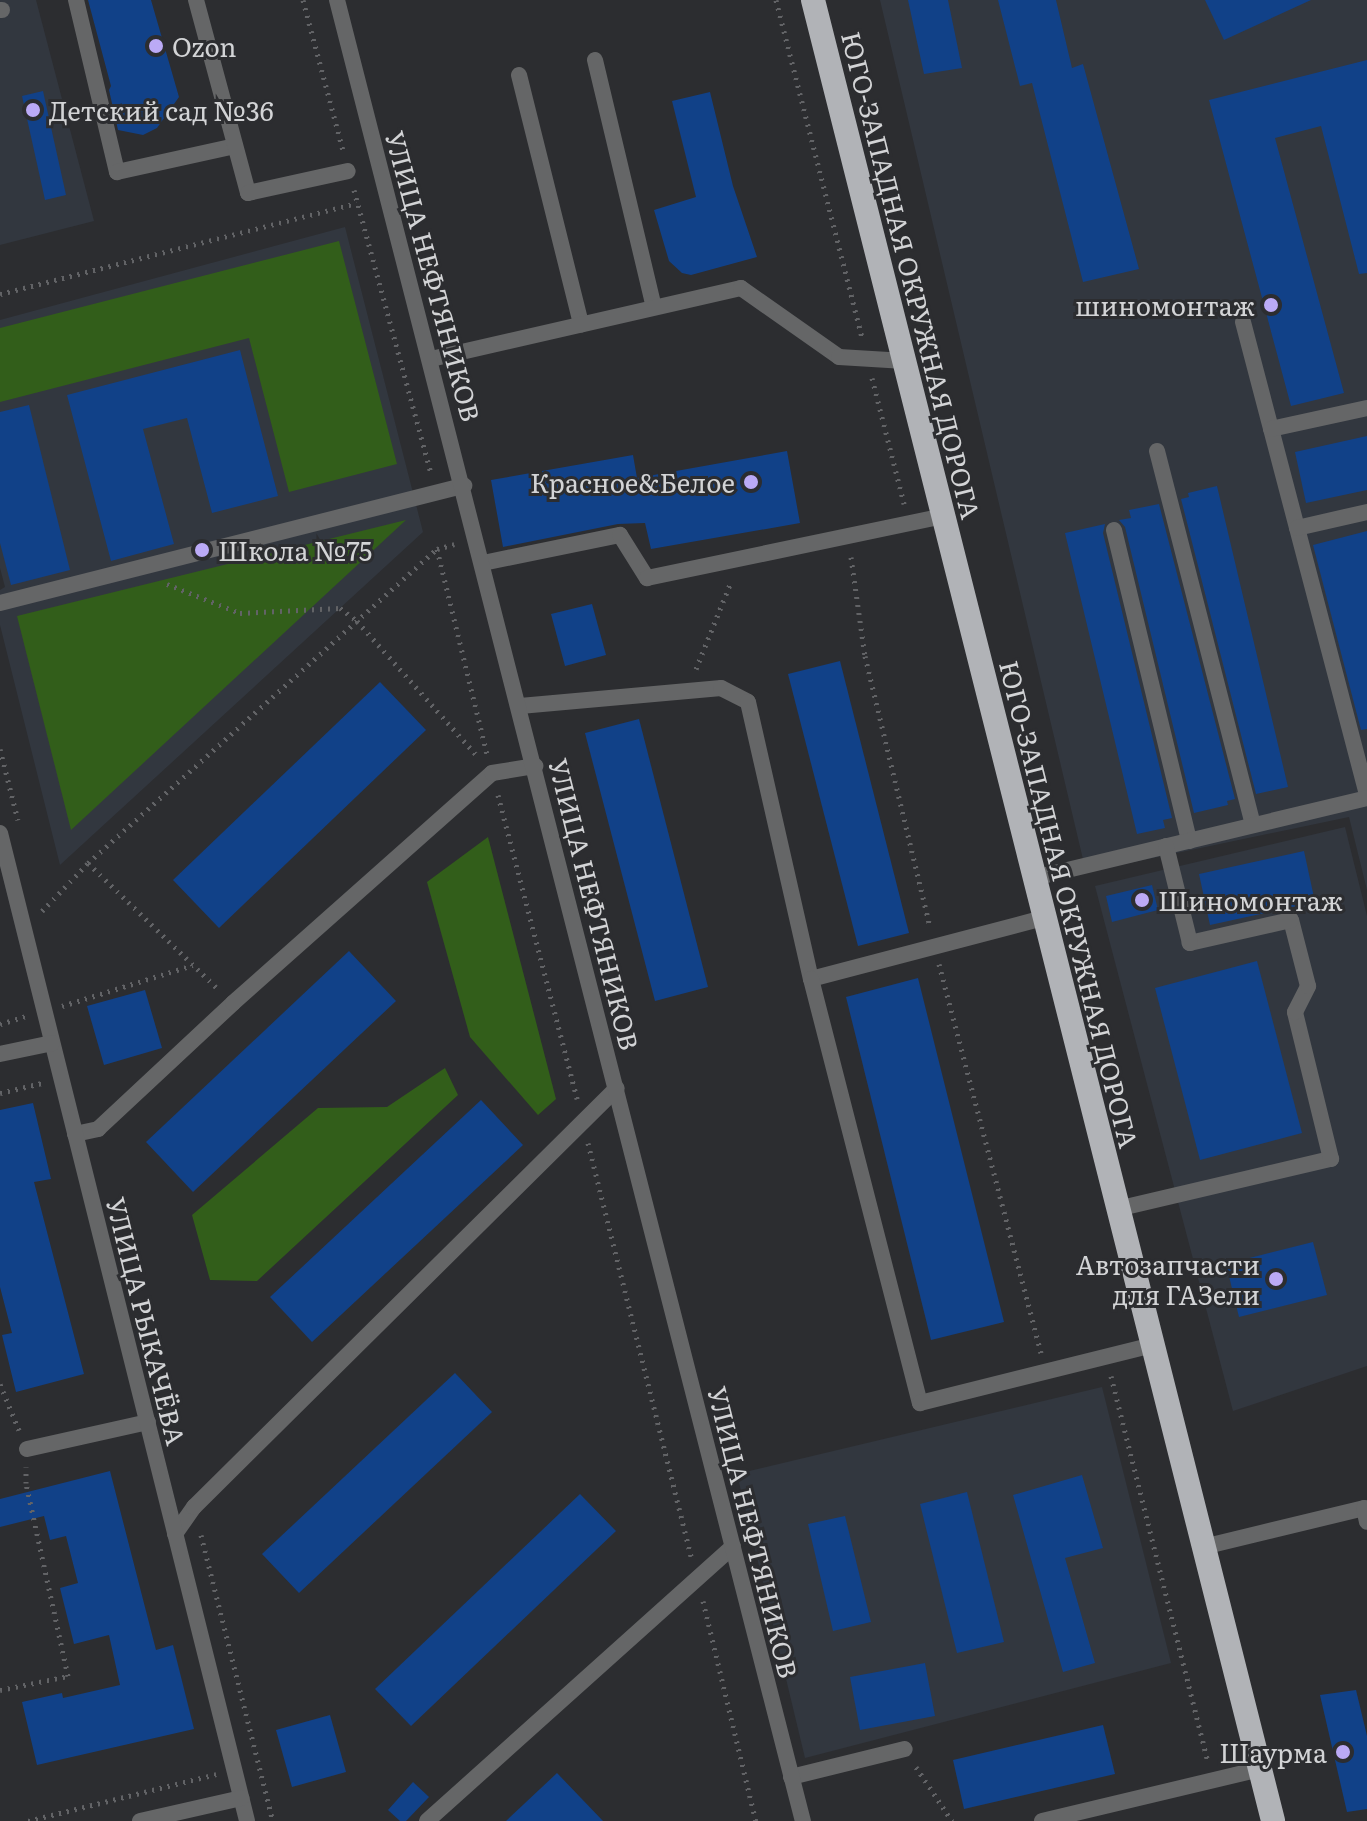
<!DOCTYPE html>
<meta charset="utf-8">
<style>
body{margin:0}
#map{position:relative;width:1367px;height:1821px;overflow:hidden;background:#2c2d30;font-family:Literata,serif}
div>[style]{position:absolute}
.built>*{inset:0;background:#32373f}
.green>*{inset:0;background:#325e1a}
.building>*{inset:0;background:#114188}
.path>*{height:5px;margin-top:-2.5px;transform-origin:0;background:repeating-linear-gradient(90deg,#626366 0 2px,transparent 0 8px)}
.lane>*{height:16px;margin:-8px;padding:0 8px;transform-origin:8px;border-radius:8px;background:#656667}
.street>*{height:16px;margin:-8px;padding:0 8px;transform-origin:8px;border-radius:8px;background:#656667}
.highway>*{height:24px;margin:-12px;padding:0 12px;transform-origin:12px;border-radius:12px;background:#b1b3b7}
.dots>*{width:22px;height:22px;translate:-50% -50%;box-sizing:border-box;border:4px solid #2c2d30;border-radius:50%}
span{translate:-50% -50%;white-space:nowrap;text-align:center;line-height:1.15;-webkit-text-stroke:6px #2c2d30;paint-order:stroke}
.poi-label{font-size:26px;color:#d3d4d6}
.left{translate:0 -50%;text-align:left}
.right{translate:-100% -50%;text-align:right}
.street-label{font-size:26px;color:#d3d4d6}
</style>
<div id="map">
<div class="built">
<div style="clip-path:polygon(0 0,36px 0,94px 221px,0 245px)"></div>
<div style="clip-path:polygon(880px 0,1367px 0,1367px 890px,1349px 817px,1086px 872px)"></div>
<div style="clip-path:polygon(345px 227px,423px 532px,60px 865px,0 625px,0 590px,5px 587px,0 568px,0 320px)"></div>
<div style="clip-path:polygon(1345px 827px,1367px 916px,1367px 1366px,1233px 1411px,1095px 886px)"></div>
<div style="clip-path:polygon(1102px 1387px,1171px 1663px,805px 1758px,737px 1474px)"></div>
</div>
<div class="green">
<div style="clip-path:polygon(339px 241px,397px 464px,289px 492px,249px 338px,0 402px,0 328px)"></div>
<div style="clip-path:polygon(406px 520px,71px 830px,17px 616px)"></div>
<div style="clip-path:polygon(488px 837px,556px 1099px,538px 1115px,470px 1037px,427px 882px)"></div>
<div style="clip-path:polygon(445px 1068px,458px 1095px,257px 1281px,210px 1280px,192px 1215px,318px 1108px,387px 1107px)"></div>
</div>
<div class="building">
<div style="clip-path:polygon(88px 0,151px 0,179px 97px,157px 128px,143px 135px,118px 130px,109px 90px,111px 86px)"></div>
<div style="clip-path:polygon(908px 0,948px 0,962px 68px,924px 74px)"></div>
<div style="clip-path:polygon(998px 0,1056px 0,1072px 68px,1083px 64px,1139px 269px,1083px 282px,1032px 83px,1020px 86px)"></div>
<div style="clip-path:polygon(1205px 0,1311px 0,1224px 40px)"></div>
<div style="clip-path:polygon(1367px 60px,1367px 273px,1359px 274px,1321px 126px,1275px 138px,1344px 393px,1291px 406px,1209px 100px)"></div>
<div style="clip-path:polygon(43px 91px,66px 195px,45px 200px,22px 96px)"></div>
<div style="clip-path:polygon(710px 92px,733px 186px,757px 257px,691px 275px,682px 273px,669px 261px,654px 210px,696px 197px,672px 101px)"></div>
<div style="clip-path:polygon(240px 350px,278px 496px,212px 513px,187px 418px,143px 429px,174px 544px,111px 561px,67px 395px)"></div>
<div style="clip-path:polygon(29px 405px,70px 570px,11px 585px,0 543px,0 412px)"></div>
<div style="clip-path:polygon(1367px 436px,1367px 490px,1306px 503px,1295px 452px)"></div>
<div style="clip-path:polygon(787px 451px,800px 523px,651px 549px,645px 523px,618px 524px,503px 547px,491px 480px,633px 455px,637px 478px)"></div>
<div style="clip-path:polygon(1217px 486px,1288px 787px,1256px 794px,1181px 499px,1189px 497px,1188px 493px)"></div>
<div style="clip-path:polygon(1159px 504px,1235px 799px,1227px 801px,1228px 805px,1194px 813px,1125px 527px,1119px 520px,1131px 518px,1129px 510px)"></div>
<div style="clip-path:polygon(1105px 524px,1103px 533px,1172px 818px,1163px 820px,1165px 828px,1137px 834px,1065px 533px)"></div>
<div style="clip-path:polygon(1367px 531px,1367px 729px,1361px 730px,1313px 545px)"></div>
<div style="clip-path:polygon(592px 604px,606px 655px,565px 666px,551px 614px)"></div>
<div style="clip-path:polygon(840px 661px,909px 933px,858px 946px,788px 674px)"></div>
<div style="clip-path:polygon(380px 682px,426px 730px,219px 928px,173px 880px)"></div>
<div style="clip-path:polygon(639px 719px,708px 987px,655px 1001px,585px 733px)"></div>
<div style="clip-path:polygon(1304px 851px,1315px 902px,1210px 925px,1199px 874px)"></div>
<div style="clip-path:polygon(1152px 885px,1158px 910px,1112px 922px,1106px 896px)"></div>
<div style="clip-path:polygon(349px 951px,396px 1001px,193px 1192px,146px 1142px)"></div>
<div style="clip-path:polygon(1257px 961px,1302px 1133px,1200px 1160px,1155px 988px)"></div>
<div style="clip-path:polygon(918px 978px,1004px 1322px,931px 1340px,846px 997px)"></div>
<div style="clip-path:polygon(145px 990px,162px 1048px,104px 1065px,87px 1006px)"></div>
<div style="clip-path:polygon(481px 1100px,523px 1145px,312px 1342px,270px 1297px)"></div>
<div style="clip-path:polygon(33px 1103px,51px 1179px,34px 1182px,84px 1374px,16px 1392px,2px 1335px,12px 1333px,0 1287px,0 1110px)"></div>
<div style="clip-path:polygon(1313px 1242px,1327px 1295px,1239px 1317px,1226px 1264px)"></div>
<div style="clip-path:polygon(455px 1373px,492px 1412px,299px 1593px,262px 1554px)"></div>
<div style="clip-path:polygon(110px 1471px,156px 1650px,173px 1645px,194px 1729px,37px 1765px,22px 1702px,62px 1693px,63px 1698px,120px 1685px,109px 1635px,74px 1644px,60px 1588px,78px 1583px,66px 1536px,50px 1540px,44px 1516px,0 1527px,0 1499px)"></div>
<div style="clip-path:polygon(1082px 1475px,1103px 1548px,1065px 1558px,1095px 1663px,1063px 1672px,1013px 1495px)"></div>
<div style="clip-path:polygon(967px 1492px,1004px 1642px,957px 1653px,920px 1504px)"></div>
<div style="clip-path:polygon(580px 1494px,616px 1531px,411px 1726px,375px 1689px)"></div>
<div style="clip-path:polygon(845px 1516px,871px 1622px,833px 1631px,808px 1524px)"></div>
<div style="clip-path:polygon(925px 1663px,935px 1716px,860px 1730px,850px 1677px)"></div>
<div style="clip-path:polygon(1356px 1690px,1367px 1736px,1367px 1809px,1347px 1812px,1320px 1695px)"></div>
<div style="clip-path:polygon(330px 1715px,346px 1772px,292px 1787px,276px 1730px)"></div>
<div style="clip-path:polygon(1103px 1725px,1115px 1774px,964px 1809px,953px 1760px)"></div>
<div style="clip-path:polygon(557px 1773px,603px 1821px,506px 1821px)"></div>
<div style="clip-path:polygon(413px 1782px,429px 1797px,406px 1821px,400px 1821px,388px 1810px)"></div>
</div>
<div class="path">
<div style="left:303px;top:0;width:159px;rotate:75.1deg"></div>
<div style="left:776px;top:0;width:348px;rotate:75.7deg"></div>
<div style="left:354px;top:190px;width:294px;rotate:74.8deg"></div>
<div style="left:0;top:294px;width:368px;rotate:-14.3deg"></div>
<div style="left:872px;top:378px;width:130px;rotate:75.7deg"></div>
<div style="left:437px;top:549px;width:211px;rotate:76.3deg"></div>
<div style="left:851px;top:557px;width:100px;rotate:82deg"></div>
<div style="left:865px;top:656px;width:279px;rotate:76.5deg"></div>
<div style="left:167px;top:584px;width:79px;rotate:21.7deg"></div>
<div style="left:240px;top:613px;width:100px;rotate:-2.9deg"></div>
<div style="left:340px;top:608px;width:21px;rotate:37deg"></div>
<div style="left:357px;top:621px;width:182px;rotate:48.3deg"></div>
<div style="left:696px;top:669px;width:94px;rotate:-68.1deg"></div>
<div style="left:0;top:749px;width:73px;rotate:75.8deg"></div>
<div style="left:498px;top:795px;width:314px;rotate:75.4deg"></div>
<div style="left:88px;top:863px;width:181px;rotate:44.1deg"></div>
<div style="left:42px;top:911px;width:66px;rotate:-46.2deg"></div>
<div style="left:88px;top:863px;width:469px;rotate:-42deg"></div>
<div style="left:437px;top:549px;width:18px;rotate:-16deg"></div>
<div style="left:939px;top:964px;width:402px;rotate:75.3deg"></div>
<div style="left:62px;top:1006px;width:137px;rotate:-17.4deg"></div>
<div style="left:0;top:1024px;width:27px;rotate:-17deg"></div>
<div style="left:0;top:1093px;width:43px;rotate:-13.4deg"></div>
<div style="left:588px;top:1143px;width:426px;rotate:76deg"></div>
<div style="left:1111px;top:1376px;width:398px;rotate:75.9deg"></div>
<div style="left:0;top:1384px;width:50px;rotate:67.6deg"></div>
<div style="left:201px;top:1535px;width:295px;rotate:75.9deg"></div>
<div style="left:703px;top:1601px;width:226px;rotate:76.5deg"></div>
<div style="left:0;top:1690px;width:69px;rotate:-11.6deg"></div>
<div style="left:68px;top:1676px;width:198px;rotate:-102.3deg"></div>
<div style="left:26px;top:1483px;width:16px;rotate:-90deg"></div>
<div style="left:916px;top:1767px;width:65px;rotate:56.3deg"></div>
<div style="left:28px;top:1821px;width:194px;rotate:-14deg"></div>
</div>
<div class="lane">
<div style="left:76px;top:0;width:177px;rotate:76.6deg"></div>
<div style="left:117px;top:172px;width:121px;rotate:-12.4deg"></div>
<div style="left:196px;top:0;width:200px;rotate:74.9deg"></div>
<div style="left:248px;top:193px;width:102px;rotate:-12.4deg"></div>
<div style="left:0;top:10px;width:2px"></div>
<div style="left:595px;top:60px;width:254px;rotate:76.6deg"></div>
<div style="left:519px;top:75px;width:257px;rotate:76deg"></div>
<div style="left:1243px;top:322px;width:489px;rotate:75.3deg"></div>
<div style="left:431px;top:359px;width:318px;rotate:-12.9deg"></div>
<div style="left:741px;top:288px;width:120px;rotate:35.1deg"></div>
<div style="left:839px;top:357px;width:66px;rotate:3.5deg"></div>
<div style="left:1271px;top:429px;width:98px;rotate:-12.3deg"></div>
<div style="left:1157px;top:451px;width:386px;rotate:75.6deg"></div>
<div style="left:1297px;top:528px;width:72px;rotate:-12.9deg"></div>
<div style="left:1114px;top:530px;width:320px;rotate:76.4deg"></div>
<div style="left:483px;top:563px;width:140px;rotate:-11.6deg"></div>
<div style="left:620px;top:535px;width:51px;rotate:57.9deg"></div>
<div style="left:647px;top:578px;width:303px;rotate:-11.8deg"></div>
<div style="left:0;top:603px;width:479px;rotate:-14.2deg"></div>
<div style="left:520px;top:706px;width:202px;rotate:-5.1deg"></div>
<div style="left:721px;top:688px;width:30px;rotate:27deg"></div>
<div style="left:748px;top:702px;width:284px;rotate:77.2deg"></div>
<div style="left:811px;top:979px;width:240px;rotate:-14.7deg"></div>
<div style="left:1034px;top:878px;width:342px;rotate:-13.5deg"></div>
<div style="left:811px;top:979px;width:438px;rotate:75.6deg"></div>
<div style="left:920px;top:1403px;width:239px;rotate:-14deg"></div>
<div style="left:75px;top:1134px;width:24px;rotate:-12deg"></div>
<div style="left:98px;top:1129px;width:185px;rotate:-43deg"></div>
<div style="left:233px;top:1003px;width:346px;rotate:-41.6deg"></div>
<div style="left:492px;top:773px;width:44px;rotate:-9.2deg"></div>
<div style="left:1117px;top:1209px;width:220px;rotate:-13.2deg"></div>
<div style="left:1331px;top:1159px;width:151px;rotate:-103.8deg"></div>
<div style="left:1295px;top:1012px;width:29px;rotate:-63deg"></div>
<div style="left:1308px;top:986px;width:68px;rotate:-104.4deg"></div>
<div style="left:1291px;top:920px;width:104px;rotate:167.2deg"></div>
<div style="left:1190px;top:943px;width:100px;rotate:-103.9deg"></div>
<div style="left:27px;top:1449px;width:124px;rotate:-12.6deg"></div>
<div style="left:175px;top:1534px;width:33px;rotate:-55deg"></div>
<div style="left:194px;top:1507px;width:595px;rotate:-44.73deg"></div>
<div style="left:1203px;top:1547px;width:166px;rotate:-13.6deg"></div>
<div style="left:1364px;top:1508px;width:14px;rotate:78deg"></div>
<div style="left:791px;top:1777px;width:117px;rotate:-13.8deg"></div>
<div style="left:427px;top:1821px;width:411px;rotate:-41.9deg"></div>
<div style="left:1042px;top:1821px;width:224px;rotate:-13.4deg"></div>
</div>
<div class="street">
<div style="left:337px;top:0;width:1880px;rotate:75.65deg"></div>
<div style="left:0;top:833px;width:1018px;rotate:75.96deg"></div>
<div style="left:0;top:1054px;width:53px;rotate:-11.9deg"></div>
<div style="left:140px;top:1821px;width:104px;rotate:-12.8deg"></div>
</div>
<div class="highway">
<div style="left:813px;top:0;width:1878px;rotate:75.82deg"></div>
</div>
<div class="dots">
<div style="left:156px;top:46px;background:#bbaaf6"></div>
<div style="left:33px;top:110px;background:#bbaaf6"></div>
<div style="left:1271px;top:305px;background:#bbaaf6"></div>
<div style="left:751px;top:482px;background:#bbaaf6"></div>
<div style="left:202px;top:550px;background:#bbaaf6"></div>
<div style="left:1142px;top:900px;background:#bbaaf6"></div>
<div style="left:1276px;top:1279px;background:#bbaaf6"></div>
<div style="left:1343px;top:1752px;background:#bbaaf6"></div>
</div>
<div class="poi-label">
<span class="left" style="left:172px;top:46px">Ozon</span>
<span class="left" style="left:49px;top:110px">Детский сад №36</span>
<span class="right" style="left:1255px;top:305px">шиномонтаж</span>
<span class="right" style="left:735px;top:482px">Красное&amp;Белое</span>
<span class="left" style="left:218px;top:550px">Школа №75</span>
<span class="left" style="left:1158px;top:900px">Шиномонтаж</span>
<span class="right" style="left:1260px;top:1279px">Автозапчасти<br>для ГАЗели</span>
<span class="right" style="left:1327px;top:1752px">Шаурма</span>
</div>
<div class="street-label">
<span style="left:912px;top:275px;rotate:76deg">ЮГО-ЗАПАДНАЯ ОКРУЖНАЯ ДОРОГА</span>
<span style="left:434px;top:276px;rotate:75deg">УЛИЦА НЕФТЯНИКОВ</span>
<span style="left:595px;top:904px;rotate:76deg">УЛИЦА НЕФТЯНИКОВ</span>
<span style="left:1070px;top:904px;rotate:76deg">ЮГО-ЗАПАДНАЯ ОКРУЖНАЯ ДОРОГА</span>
<span style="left:147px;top:1321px;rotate:76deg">УЛИЦА РЫКАЧЁВА</span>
<span style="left:754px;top:1532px;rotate:76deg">УЛИЦА НЕФТЯНИКОВ</span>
</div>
</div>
